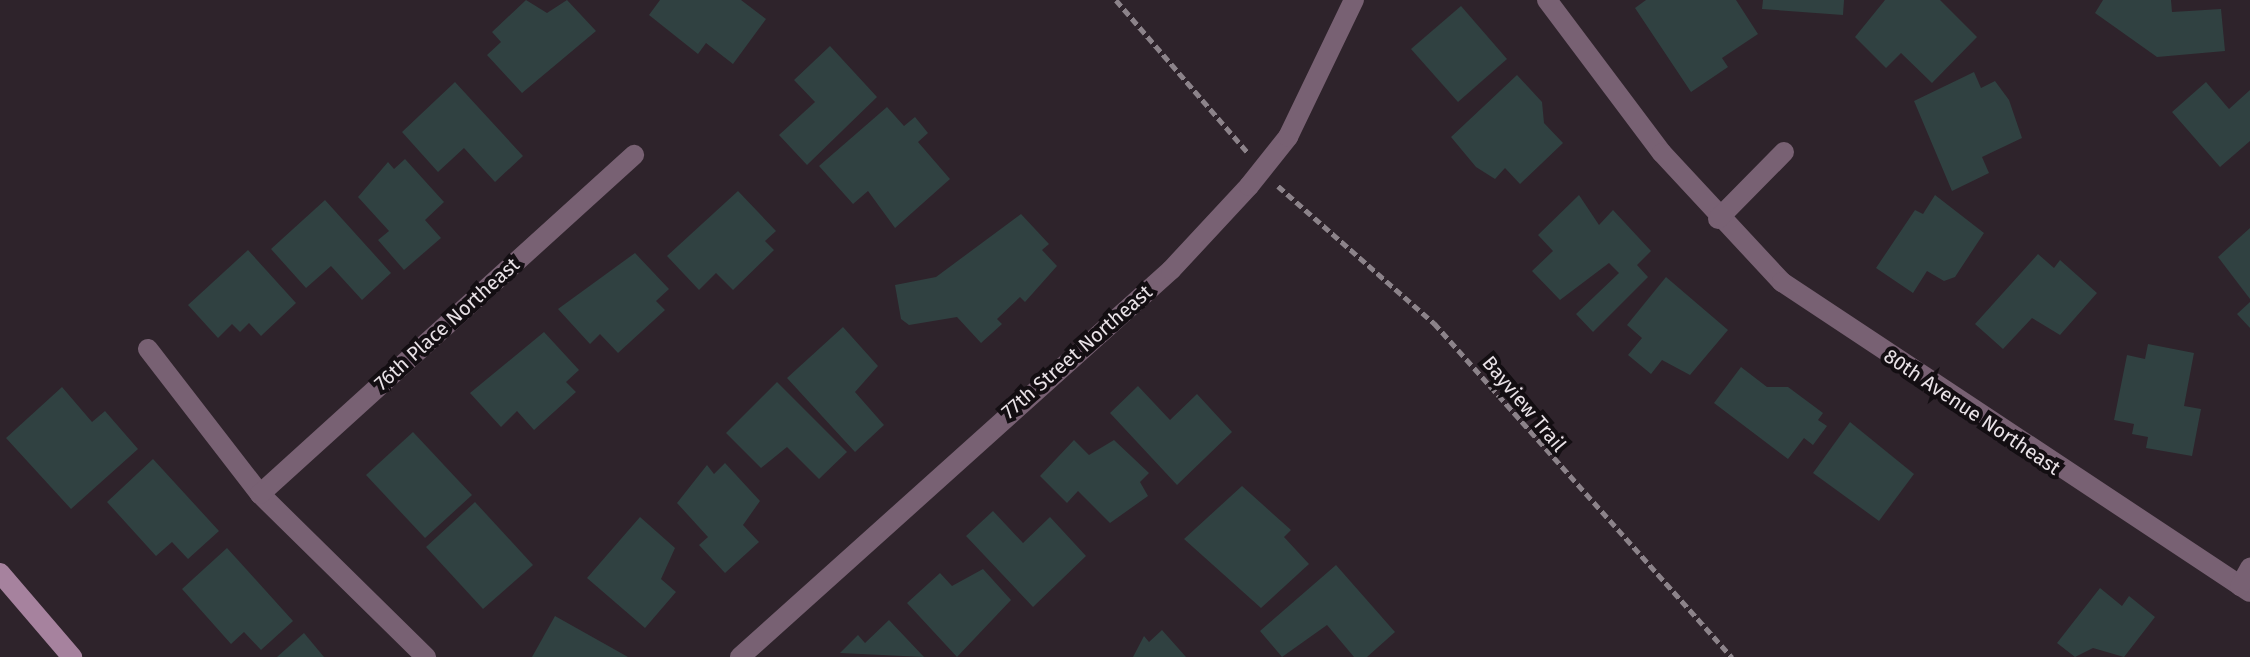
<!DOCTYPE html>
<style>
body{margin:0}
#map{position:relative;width:2250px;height:657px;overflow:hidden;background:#2e232b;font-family:"Fira Sans",sans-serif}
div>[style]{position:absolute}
.building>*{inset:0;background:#304141}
.path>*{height:5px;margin-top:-2.5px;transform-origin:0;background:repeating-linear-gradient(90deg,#8c838a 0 8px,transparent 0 12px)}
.street>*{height:20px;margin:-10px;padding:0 10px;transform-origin:10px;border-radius:10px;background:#786173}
.secondary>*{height:20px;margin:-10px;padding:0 10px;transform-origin:10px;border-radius:10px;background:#a6829e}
span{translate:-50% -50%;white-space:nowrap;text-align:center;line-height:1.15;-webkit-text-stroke:8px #130e12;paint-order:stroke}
.street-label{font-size:20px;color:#e9e2e7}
</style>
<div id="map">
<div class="building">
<div style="clip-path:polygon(526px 0,547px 13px,567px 0,596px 31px,522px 93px,487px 55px,501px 42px,492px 32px)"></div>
<div style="clip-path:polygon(660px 0,741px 0,766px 19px,733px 64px,706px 43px,698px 54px,649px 15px)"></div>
<div style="clip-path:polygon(1646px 0,1736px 0,1758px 34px,1722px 58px,1728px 67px,1691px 92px,1635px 8px)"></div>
<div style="clip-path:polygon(1763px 0,1844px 0,1843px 15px,1762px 9px)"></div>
<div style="clip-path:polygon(1885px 0,1940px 0,1977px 37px,1932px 83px,1901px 53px,1886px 68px,1855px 37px)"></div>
<div style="clip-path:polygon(2103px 0,2171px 0,2172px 12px,2221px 9px,2225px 51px,2157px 57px,2095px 13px)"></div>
<div style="clip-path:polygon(1461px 6px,1507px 59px,1458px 102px,1411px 49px)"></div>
<div style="clip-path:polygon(830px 46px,877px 97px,807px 165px,779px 135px,815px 102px,794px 80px)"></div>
<div style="clip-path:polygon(1974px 72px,1981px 88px,1995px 81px,2009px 100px,2022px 138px,1982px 157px,1989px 173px,1952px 191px,1914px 101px)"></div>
<div style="clip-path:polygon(1517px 75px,1542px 102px,1544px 123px,1563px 143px,1520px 184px,1505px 168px,1495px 179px,1476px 167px,1451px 137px)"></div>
<div style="clip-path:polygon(455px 82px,523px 156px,495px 182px,464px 148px,438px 172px,402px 132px)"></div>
<div style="clip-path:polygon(2206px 82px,2229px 109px,2250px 90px,2250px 141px,2220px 167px,2172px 112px)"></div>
<div style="clip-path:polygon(887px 107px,904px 126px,915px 117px,928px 133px,918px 142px,950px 179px,895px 228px,868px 191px,853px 204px,819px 166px)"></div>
<div style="clip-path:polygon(405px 159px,444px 202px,425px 220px,441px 238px,404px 270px,378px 240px,389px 231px,358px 197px,388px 162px,394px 169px)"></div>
<div style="clip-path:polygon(738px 191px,776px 231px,765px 241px,774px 250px,733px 290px,716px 273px,699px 290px,667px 256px)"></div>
<div style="clip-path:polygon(1579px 195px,1599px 225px,1613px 210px,1651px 251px,1637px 265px,1648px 277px,1593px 332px,1576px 314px,1619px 273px,1609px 263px,1560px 300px,1532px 271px,1553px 251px,1538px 235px)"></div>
<div style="clip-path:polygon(1935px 195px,1984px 233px,1955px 277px,1944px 281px,1927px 271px,1913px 293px,1876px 268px,1915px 210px,1923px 214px)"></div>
<div style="clip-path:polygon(325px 200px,391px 273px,362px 300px,331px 266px,306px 288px,271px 249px)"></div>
<div style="clip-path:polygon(1021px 214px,1049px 244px,1042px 250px,1057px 266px,1025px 302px,1020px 297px,997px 319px,1002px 324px,981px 343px,957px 317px,909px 325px,901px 319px,895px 285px,936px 277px)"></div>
<div style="clip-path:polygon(2250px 228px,2250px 299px,2218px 257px)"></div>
<div style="clip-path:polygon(248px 250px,296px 303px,261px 336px,249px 323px,240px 332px,232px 324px,218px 338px,188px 305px)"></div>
<div style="clip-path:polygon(635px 253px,669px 289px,656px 301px,665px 310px,618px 353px,600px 334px,590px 344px,558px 309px)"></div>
<div style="clip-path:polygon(2038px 254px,2054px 268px,2060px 260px,2097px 293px,2060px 335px,2032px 318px,2003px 349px,1975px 324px)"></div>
<div style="clip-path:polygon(1666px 277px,1728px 330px,1690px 375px,1662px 360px,1651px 374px,1628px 355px,1642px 338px,1627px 325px)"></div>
<div style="clip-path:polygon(2250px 302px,2250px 328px,2237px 314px)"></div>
<div style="clip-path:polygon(843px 327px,878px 366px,855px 392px,884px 425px,855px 452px,787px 378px)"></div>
<div style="clip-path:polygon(544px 332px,579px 370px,566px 382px,576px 392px,534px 430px,517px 411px,501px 427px,470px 393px)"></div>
<div style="clip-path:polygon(2148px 344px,2194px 353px,2184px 406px,2201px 409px,2192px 456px,2146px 448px,2148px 437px,2132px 434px,2134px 424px,2114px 420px,2127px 355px,2145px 359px)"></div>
<div style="clip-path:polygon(1741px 367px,1767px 387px,1788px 387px,1823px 413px,1818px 420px,1827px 426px,1813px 445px,1804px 438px,1788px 459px,1714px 403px)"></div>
<div style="clip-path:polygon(777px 382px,847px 452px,819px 479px,787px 447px,761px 468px,726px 433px)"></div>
<div style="clip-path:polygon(1138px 386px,1170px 420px,1197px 394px,1232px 432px,1177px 485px,1110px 413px)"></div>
<div style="clip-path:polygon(62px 387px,92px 422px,105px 411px,138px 449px,71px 509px,6px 438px)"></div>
<div style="clip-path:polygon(1850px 422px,1914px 474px,1879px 521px,1813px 473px)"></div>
<div style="clip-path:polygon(413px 432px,472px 495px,425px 538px,366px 475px)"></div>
<div style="clip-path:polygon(1074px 440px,1089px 455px,1114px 440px,1149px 473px,1140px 482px,1148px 496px,1110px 523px,1078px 491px,1067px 503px,1040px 476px)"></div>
<div style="clip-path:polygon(153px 459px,219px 531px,188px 559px,172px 542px,156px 556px,107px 502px)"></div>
<div style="clip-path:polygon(725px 463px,760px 501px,743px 525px,759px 542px,725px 573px,699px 545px,708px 537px,677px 503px,707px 465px,714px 474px)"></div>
<div style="clip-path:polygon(1242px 486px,1291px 530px,1284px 537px,1309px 564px,1261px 608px,1184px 539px)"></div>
<div style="clip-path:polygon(475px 502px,533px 565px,483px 609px,426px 547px)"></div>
<div style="clip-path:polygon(993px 511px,1023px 543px,1050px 517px,1086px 556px,1033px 607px,966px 536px)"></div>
<div style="clip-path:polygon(640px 517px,675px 548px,661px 579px,676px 592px,645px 628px,587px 578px)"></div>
<div style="clip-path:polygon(227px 548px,293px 621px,261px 650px,244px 632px,231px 644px,182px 589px)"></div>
<div style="clip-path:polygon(1336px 565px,1395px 632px,1367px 657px,1354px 657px,1327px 625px,1282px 657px,1260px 631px)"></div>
<div style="clip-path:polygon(983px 569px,1011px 600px,957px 657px,907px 603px,940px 573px,952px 586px)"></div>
<div style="clip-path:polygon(2100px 588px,2122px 606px,2129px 596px,2155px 617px,2124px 657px,2093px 648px,2075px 657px,2057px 643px)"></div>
<div style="clip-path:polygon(555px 616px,628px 657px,532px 657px)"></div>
<div style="clip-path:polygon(889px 620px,924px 657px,840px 653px,858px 635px,865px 643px)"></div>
<div style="clip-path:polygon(1162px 630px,1186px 657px,1133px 657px,1144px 636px,1149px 642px)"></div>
<div style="clip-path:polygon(304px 633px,324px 657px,277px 657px)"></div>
</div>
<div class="path">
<div style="left:1116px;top:0;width:201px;rotate:49.2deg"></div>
<div style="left:1278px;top:186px;width:208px;rotate:41.3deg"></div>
<div style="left:1434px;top:323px;width:448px;rotate:48.3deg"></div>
</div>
<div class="street">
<div style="left:1547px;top:0;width:191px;rotate:53.1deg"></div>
<div style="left:1662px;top:153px;width:176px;rotate:47.1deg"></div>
<div style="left:1782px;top:282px;width:561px;rotate:33.52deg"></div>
<div style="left:1718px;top:219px;width:94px;rotate:-45.4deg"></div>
<div style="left:148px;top:349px;width:183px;rotate:52.3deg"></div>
<div style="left:260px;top:494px;width:233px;rotate:44.5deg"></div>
<div style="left:260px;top:494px;width:505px;rotate:-42.19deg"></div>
<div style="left:2240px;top:586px;width:21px;rotate:-61deg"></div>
<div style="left:740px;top:657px;width:579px;rotate:-41.92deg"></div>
<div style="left:1171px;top:270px;width:115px;rotate:-47.1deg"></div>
<div style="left:1249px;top:186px;width:63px;rotate:-51.5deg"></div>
<div style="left:1288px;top:137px;width:152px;rotate:-64.3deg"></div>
</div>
<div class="secondary">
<div style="left:0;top:573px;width:111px;rotate:49.4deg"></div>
</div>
<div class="street-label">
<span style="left:447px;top:324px;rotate:-42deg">76th Place Northeast</span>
<span style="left:1077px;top:352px;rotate:-41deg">77th Street Northeast</span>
<span style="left:1524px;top:404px;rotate:50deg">Bayview Trail</span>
<span style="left:1972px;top:412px;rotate:34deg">80th Avenue Northeast</span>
</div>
</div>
